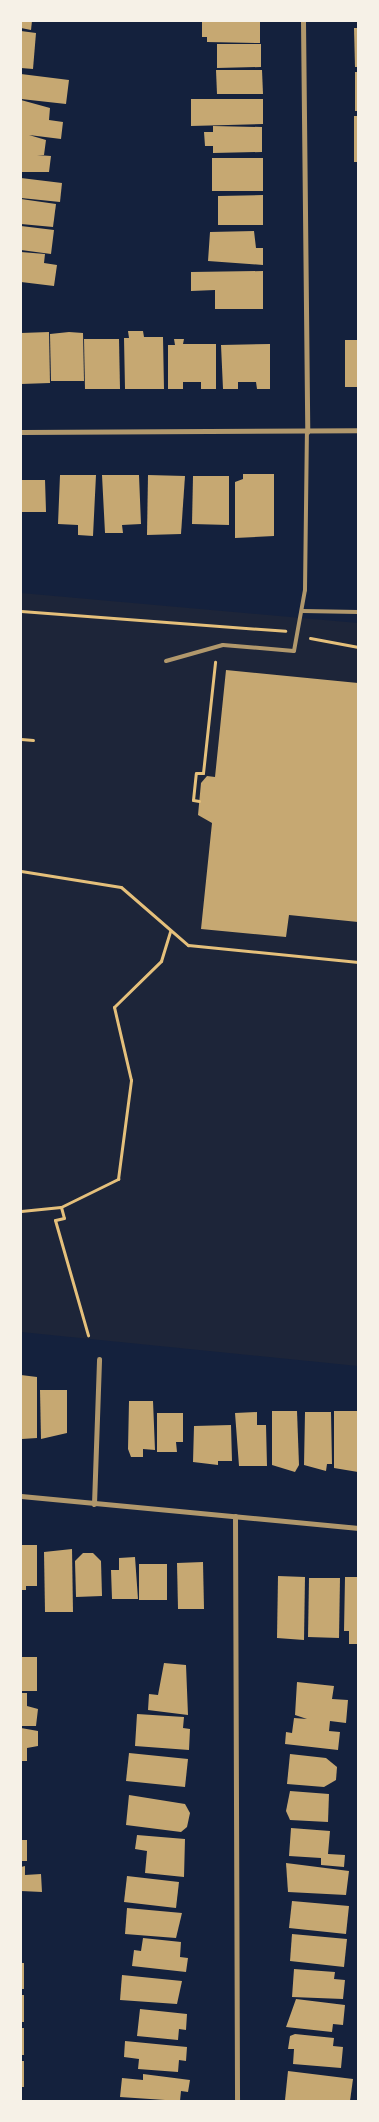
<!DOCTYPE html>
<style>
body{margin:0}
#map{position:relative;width:379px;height:2122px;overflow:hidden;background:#14213d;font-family:"Times New Roman",serif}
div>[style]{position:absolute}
.green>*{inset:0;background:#1d2539}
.building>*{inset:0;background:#c6a872}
.path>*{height:3px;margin:-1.5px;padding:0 1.5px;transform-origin:1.5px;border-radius:1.5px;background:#e5c07b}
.service>*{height:4px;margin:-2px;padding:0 2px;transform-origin:2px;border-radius:2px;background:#b1986c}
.minor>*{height:5px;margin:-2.5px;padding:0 2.5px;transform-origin:2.5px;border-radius:2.5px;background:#b1986c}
span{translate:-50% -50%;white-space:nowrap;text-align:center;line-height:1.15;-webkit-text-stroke:5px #f6f1e7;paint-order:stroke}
.frame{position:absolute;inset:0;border:22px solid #f6f1e7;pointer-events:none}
</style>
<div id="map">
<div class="green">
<div style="clip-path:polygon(21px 593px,358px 623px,358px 1366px,21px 1332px)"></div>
</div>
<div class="building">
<div style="clip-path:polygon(21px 21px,32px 21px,31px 30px,21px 28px)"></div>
<div style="clip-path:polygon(202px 21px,260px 21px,260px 43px,207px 42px,207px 37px,202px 37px)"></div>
<div style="clip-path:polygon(354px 28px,358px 28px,358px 67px,355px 67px)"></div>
<div style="clip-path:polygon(21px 31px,36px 33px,33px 69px,21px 68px)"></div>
<div style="clip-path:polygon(217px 44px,261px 44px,261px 67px,217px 68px)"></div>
<div style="clip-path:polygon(216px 70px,262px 70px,263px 94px,217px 94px)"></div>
<div style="clip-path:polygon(355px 72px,358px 72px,358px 111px,355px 111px)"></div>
<div style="clip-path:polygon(21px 74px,69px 80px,66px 104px,21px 99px)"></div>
<div style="clip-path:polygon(191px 99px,263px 99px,263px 124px,191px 126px)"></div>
<div style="clip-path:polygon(21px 100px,50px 108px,49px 120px,63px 122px,61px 139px,29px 135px,46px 140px,44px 155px,37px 155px,51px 156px,49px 172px,21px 172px)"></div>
<div style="clip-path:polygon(354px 116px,358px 116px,358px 162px,354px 162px)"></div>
<div style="clip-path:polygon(213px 126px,262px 127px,262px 152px,213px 153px,213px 146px,205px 146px,204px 132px,213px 132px)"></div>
<div style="clip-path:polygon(212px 158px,263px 158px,263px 191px,212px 191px)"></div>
<div style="clip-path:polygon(21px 178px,62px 183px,60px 202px,21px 198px)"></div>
<div style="clip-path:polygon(263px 195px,263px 225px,218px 225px,218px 196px)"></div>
<div style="clip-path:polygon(21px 199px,56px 204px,53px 227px,21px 224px)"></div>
<div style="clip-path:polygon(21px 226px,54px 230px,51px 254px,21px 250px)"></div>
<div style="clip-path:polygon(254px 231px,256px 248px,263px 248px,263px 265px,208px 261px,210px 232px)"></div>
<div style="clip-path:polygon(21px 252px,45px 254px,44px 263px,57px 265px,54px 286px,21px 282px)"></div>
<div style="clip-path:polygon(263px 271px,263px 309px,215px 309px,215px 290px,191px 291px,191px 272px)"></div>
<div style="clip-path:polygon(128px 331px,143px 331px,144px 337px,163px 337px,164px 389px,125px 389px,124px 338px,129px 338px)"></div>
<div style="clip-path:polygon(49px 332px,50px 383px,21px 384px,21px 333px)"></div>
<div style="clip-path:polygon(69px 332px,83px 333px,84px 381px,51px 381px,50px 334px)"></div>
<div style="clip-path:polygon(84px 339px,119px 339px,120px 389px,85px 389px)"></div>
<div style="clip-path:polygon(174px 339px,184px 339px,183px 344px,216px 344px,216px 389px,201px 389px,201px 382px,183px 382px,183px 389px,168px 389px,168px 345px,175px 345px)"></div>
<div style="clip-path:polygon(345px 340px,358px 340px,358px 387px,345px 387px)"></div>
<div style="clip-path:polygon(270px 344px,270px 389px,257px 389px,256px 382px,238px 382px,238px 389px,223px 389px,221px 345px)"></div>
<div style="clip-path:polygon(243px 474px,274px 474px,274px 536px,235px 538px,235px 482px,243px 479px)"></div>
<div style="clip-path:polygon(60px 475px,96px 475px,93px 536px,78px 535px,78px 525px,58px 524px)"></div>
<div style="clip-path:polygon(102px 475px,139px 475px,141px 524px,122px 525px,123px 533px,105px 533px)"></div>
<div style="clip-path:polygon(148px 475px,185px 476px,181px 534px,147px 535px)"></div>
<div style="clip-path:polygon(193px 476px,229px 476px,229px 525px,192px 524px)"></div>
<div style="clip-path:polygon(21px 480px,45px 480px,46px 512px,21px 512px)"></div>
<div style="clip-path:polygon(226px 670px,358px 683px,358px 922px,289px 915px,286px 937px,201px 929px,212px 823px,198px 815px,201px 783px,207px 776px,215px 777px)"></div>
<div style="clip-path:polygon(21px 1375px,37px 1377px,37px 1438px,22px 1439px)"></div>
<div style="clip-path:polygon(40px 1390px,67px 1390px,67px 1433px,41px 1439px)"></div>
<div style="clip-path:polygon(129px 1401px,153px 1401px,155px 1450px,143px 1449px,143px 1457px,131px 1457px,128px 1449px)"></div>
<div style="clip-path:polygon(272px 1411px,297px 1411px,299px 1465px,295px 1472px,272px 1465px)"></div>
<div style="clip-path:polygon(334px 1411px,358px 1411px,358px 1472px,334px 1468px)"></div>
<div style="clip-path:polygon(257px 1412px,257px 1425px,266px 1425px,267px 1466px,239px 1466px,235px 1413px)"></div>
<div style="clip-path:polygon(305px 1412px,331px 1412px,332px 1464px,327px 1464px,326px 1471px,304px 1465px)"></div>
<div style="clip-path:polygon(157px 1413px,183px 1413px,183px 1442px,176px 1442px,177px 1452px,157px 1452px)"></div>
<div style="clip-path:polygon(231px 1425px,232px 1461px,218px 1461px,218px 1465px,193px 1462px,194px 1426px)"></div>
<div style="clip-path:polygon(21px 1545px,37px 1545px,37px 1586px,26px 1586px,26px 1590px,21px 1590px)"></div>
<div style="clip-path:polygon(72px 1549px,73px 1612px,45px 1612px,44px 1552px)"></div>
<div style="clip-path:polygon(83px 1553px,93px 1553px,101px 1561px,102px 1596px,76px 1597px,75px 1561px)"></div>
<div style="clip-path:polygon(135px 1557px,138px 1599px,112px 1599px,111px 1570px,119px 1570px,119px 1558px)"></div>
<div style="clip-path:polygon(203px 1562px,204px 1609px,178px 1609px,177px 1563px)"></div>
<div style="clip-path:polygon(139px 1564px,167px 1564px,167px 1600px,139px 1600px)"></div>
<div style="clip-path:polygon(278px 1576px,305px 1577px,304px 1640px,277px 1638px)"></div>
<div style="clip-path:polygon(345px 1577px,358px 1577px,358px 1644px,349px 1644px,349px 1631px,344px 1631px)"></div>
<div style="clip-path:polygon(309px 1578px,340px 1578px,339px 1638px,308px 1637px)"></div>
<div style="clip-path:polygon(21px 1657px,37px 1657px,37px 1691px,21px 1691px)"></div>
<div style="clip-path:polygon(164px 1663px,186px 1665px,188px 1715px,148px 1710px,149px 1694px,158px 1695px)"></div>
<div style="clip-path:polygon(297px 1682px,334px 1686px,332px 1699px,348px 1700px,346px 1723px,330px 1721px,329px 1731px,340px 1732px,338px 1750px,285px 1744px,286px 1732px,292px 1733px,294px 1718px,307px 1719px,295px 1715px)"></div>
<div style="clip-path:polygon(21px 1693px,27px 1693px,27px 1706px,38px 1709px,36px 1726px,21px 1726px)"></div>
<div style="clip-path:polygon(137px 1714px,184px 1717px,183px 1728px,190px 1729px,189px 1750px,135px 1746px)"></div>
<div style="clip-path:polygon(21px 1728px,38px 1731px,38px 1746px,27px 1748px,27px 1761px,21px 1761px)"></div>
<div style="clip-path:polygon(129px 1753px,188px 1759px,185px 1787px,126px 1781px)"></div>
<div style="clip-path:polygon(290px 1754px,326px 1758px,337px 1767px,336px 1780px,324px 1787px,287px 1784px)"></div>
<div style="clip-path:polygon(290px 1791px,329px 1794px,328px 1822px,290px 1820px,286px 1811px)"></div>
<div style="clip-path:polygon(129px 1795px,185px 1804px,190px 1813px,187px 1827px,181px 1832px,126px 1825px)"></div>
<div style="clip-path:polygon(291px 1828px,330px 1831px,328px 1854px,345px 1855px,344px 1867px,321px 1865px,321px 1858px,289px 1856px)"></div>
<div style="clip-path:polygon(137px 1835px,185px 1839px,184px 1877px,145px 1873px,147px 1851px,135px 1849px)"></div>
<div style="clip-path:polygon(21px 1840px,27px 1840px,27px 1861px,21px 1861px)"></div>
<div style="clip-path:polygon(286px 1863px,349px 1871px,346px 1895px,288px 1892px)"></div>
<div style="clip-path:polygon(25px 1866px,25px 1875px,41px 1874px,42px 1892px,21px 1891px,21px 1867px)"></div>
<div style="clip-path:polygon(127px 1876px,179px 1882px,176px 1908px,124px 1902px)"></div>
<div style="clip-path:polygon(292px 1901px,349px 1906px,346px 1934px,289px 1928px)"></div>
<div style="clip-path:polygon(127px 1908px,182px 1913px,176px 1938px,125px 1934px)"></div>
<div style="clip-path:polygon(292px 1934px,347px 1939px,344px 1967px,290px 1961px)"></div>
<div style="clip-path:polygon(143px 1938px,181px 1942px,180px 1957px,188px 1958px,186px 1972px,132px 1966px,134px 1950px,141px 1951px)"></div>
<div style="clip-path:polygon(21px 1963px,24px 1963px,24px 1989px,21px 1989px)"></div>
<div style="clip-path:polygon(294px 1969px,335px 1972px,334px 1979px,345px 1980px,343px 1999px,292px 1997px)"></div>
<div style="clip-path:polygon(122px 1975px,182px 1981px,177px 2004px,120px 2000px)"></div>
<div style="clip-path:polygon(21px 1995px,24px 1995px,24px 2022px,21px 2022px)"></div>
<div style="clip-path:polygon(296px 1999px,345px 2005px,343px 2025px,333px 2024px,332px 2032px,286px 2027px)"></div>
<div style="clip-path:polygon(140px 2009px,187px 2014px,186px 2030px,179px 2029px,178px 2040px,137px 2036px)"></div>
<div style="clip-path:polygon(21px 2028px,24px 2028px,24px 2055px,21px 2055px)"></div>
<div style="clip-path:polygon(295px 2034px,334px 2038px,333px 2046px,343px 2047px,341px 2068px,293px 2064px,294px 2049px,288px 2049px,290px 2036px)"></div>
<div style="clip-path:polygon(125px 2041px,187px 2047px,186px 2061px,179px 2060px,178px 2072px,138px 2069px,139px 2059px,124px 2057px)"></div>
<div style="clip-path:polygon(21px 2061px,24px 2061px,24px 2087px,21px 2087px)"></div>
<div style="clip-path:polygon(288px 2071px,353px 2079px,350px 2101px,285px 2100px)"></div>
<div style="clip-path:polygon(143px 2074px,190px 2080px,188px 2092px,181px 2091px,180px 2101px,120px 2097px,122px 2078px,143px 2080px)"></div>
</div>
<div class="path">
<div style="left:21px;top:611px;width:265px;rotate:4.3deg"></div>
<div style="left:310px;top:638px;width:49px;rotate:10.6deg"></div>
<div style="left:21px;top:739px;width:12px;rotate:5deg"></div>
<div style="left:199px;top:801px;width:6px;rotate:-171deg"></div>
<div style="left:193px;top:800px;width:27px;rotate:-84deg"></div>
<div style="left:196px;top:773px;width:7px"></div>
<div style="left:203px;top:773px;width:112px;rotate:-83.8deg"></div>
<div style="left:21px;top:871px;width:101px;rotate:9.1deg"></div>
<div style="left:121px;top:887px;width:89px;rotate:40.9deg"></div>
<div style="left:188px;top:945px;width:171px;rotate:5.7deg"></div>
<div style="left:61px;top:1207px;width:11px;rotate:75deg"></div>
<div style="left:64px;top:1218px;width:9px;rotate:167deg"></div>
<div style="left:55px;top:1220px;width:120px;rotate:74deg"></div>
<div style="left:21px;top:1211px;width:40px;rotate:-5.7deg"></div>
<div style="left:61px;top:1207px;width:64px;rotate:-26.2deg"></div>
<div style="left:118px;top:1179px;width:100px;rotate:-82.5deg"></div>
<div style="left:131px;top:1080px;width:75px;rotate:-103.1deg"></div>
<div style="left:114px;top:1007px;width:66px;rotate:-44.4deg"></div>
<div style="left:161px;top:961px;width:31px;rotate:-73deg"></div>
</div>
<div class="service">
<div style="left:303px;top:611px;width:55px;rotate:1deg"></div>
<div style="left:166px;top:661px;width:59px;rotate:-15.7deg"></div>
<div style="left:223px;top:645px;width:71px;rotate:4.8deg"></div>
<div style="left:294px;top:651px;width:62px;rotate:-79.8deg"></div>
<div style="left:305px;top:590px;width:158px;rotate:-89.3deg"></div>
</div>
<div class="minor">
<div style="left:303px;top:21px;width:411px;rotate:89.4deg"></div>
<div style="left:21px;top:432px;width:337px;rotate:-0.3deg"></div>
<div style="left:21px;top:1496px;width:339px;rotate:5.4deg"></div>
<div style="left:94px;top:1504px;width:145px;rotate:-88deg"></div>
<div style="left:235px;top:1516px;width:585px;rotate:89.8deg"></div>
</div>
<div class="frame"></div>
</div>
